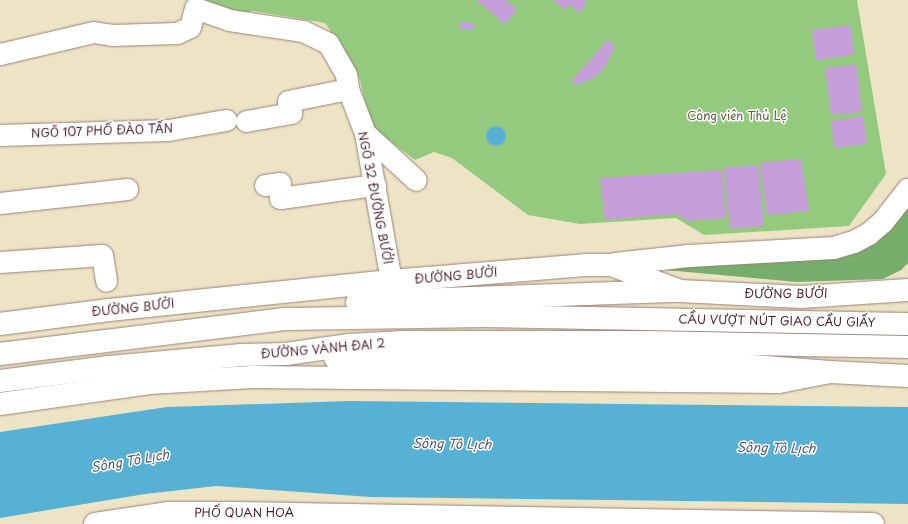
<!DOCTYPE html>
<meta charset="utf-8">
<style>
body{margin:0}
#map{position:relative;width:908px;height:524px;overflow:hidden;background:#ede3c5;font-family:"Playpen Sans",sans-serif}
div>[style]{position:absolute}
.green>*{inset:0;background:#94ca7d}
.forest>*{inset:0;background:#77ae6c}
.water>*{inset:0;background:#57b1d5}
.round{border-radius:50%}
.building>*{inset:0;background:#c59dd9}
.roads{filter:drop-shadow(0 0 1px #9c8178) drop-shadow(0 0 1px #9c8178)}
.minor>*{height:21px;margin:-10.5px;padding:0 10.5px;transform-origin:10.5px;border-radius:10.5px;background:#fff}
.major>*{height:22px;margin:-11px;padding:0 11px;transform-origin:11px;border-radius:11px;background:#fff}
.highway>*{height:22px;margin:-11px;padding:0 11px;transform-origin:11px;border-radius:11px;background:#fff}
span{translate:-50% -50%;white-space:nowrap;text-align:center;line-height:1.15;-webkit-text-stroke:3px #fff;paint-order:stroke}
.park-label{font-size:12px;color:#645b48}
.street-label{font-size:12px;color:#4a1f2b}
.water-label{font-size:13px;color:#4f596f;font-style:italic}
</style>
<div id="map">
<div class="green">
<div style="clip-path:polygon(199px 0,857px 0,886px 174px,849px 226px,704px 235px,676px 218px,580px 224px,528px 215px,452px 158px,434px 152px,415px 160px,370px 126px,360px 80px,345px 52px,325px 23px,254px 11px,232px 14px)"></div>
</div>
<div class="forest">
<div style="clip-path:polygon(908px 195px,908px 263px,901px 270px,883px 279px,796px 282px,655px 269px,834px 253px)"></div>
</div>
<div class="water">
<div class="round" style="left:486px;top:126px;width:20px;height:20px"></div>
<div style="clip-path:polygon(349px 401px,908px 407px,908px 504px,371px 497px,216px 486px,145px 494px,0 518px,0 432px,167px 407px)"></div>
</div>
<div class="building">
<div style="clip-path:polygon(476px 0,506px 0,517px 10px,505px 24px)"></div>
<div style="clip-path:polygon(553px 0,584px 0,587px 3px,579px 13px,569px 4px,565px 10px)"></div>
<div style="clip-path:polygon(460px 22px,473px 23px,473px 29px,460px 29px)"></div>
<div style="clip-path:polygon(850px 25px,854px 55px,816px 60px,812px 30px)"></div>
<div style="clip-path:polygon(608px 40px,614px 44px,614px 49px,604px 69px,595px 77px,577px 85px,571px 81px)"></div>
<div style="clip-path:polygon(856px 64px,862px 112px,831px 115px,825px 68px)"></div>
<div style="clip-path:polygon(863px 116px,867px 144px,834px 148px,831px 121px)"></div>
<div style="clip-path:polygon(801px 159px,809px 211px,767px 215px,760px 163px)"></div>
<div style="clip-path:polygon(758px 165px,764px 226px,730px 229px,724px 168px)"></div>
<div style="clip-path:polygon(722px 170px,726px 218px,688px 221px,677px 214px,605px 220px,600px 178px)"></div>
</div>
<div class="roads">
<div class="minor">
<div style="left:195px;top:8px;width:36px;rotate:19deg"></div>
<div style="left:229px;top:20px;width:75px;rotate:8.5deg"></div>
<div style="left:303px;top:31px;width:28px;rotate:26deg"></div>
<div style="left:328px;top:43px;width:36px;rotate:60deg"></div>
<div style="left:346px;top:74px;width:15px;rotate:82deg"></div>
<div style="left:348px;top:89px;width:47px;rotate:68.9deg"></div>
<div style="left:365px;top:133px;width:150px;rotate:80deg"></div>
<div style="left:0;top:54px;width:96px;rotate:-13.3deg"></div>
<div style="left:93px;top:32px;width:19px;rotate:9deg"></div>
<div style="left:112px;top:35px;width:65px;rotate:-1.8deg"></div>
<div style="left:177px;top:33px;width:14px;rotate:-25deg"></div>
<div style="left:190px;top:27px;width:20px;rotate:-75deg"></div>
<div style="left:246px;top:121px;width:46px;rotate:-10.1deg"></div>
<div style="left:291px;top:113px;width:12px;rotate:-104deg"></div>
<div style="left:288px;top:101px;width:61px;rotate:-11.3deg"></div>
<div style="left:365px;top:133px;width:69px;rotate:42.7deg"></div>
<div style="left:0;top:135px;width:168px;rotate:-1.7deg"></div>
<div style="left:168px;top:130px;width:59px;rotate:-9.8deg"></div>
<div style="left:265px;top:185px;width:15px;rotate:-8deg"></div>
<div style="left:280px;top:183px;width:15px;rotate:90deg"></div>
<div style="left:280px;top:198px;width:96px;rotate:-7.8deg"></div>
<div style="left:0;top:203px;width:128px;rotate:-6.3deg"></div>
<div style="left:0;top:262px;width:102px;rotate:-3.9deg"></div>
<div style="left:102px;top:255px;width:26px;rotate:81deg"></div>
</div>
<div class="major">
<div style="left:615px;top:264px;width:74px;rotate:-6.2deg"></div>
<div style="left:689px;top:256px;width:145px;rotate:-3.2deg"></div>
<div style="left:834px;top:248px;width:21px;rotate:-17deg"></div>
<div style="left:854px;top:242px;width:17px;rotate:-28deg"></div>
<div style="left:869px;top:234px;width:18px;rotate:-41deg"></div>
<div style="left:883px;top:222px;width:41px;rotate:-52deg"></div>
<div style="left:0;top:324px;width:110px;rotate:-7.3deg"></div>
<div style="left:109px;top:310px;width:283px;rotate:-5.9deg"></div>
<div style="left:391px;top:281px;width:197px;rotate:-4.7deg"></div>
<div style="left:587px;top:265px;width:24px"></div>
<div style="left:611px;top:265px;width:74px;rotate:20.6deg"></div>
<div style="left:680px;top:291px;width:121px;rotate:2.8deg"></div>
<div style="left:801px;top:297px;width:107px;rotate:-3.7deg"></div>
<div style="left:0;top:404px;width:151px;rotate:-8deg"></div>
<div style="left:150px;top:383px;width:102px;rotate:-3.4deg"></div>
<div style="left:252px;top:377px;width:527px;rotate:0.54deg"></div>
<div style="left:779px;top:382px;width:52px;rotate:-11.1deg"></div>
<div style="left:830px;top:372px;width:78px;rotate:2.9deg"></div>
<div style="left:95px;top:524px;width:75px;rotate:-8.5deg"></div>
<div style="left:169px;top:513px;width:67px"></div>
<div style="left:236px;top:513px;width:637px;rotate:0.99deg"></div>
</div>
<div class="highway">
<div style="left:357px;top:302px;width:323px;rotate:-2deg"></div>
<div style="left:0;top:354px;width:289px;rotate:-7deg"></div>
<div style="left:287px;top:319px;width:198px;rotate:-0.9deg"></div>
<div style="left:485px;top:316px;width:423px;rotate:1.1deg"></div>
<div style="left:335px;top:358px;width:380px;rotate:0.8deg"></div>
<div style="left:715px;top:363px;width:115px;rotate:4.5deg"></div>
<div style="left:0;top:381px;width:110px;rotate:-7.3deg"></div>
<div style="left:109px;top:367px;width:133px;rotate:-5.2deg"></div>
<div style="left:241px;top:355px;width:45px;rotate:-1.3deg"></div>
<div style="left:286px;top:354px;width:64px;rotate:-8.1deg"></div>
<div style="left:349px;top:345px;width:55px;rotate:-3.1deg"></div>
<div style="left:404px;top:342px;width:243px"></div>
<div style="left:647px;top:342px;width:261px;rotate:1.1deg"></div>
</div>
</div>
<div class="park-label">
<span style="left:737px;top:116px">Công viên Thủ Lệ</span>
</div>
<div class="street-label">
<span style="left:102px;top:131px;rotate:-2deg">NGÕ 107 PHỐ ĐÀO TẤN</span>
<span style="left:375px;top:198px;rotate:79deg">NGÕ 32 ĐƯỜNG BƯỞI</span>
<span style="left:456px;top:276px;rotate:-5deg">ĐƯỜNG BƯỞI</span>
<span style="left:786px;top:294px">ĐƯỜNG BƯỞI</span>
<span style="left:133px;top:308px;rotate:-6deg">ĐƯỜNG BƯỞI</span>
<span style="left:777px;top:321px;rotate:1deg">CẦU VƯỢT NÚT GIAO CẦU GIẤY</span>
<span style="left:323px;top:349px;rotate:-5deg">ĐƯỜNG VÀNH ĐAI 2</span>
<span style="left:244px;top:513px">PHỐ QUAN HOA</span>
</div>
<div class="water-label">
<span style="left:452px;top:444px;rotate:1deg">Sông Tô Lịch</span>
<span style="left:776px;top:448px;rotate:1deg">Sông Tô Lịch</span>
<span style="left:130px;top:461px;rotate:-10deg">Sông Tô Lịch</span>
</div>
</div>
